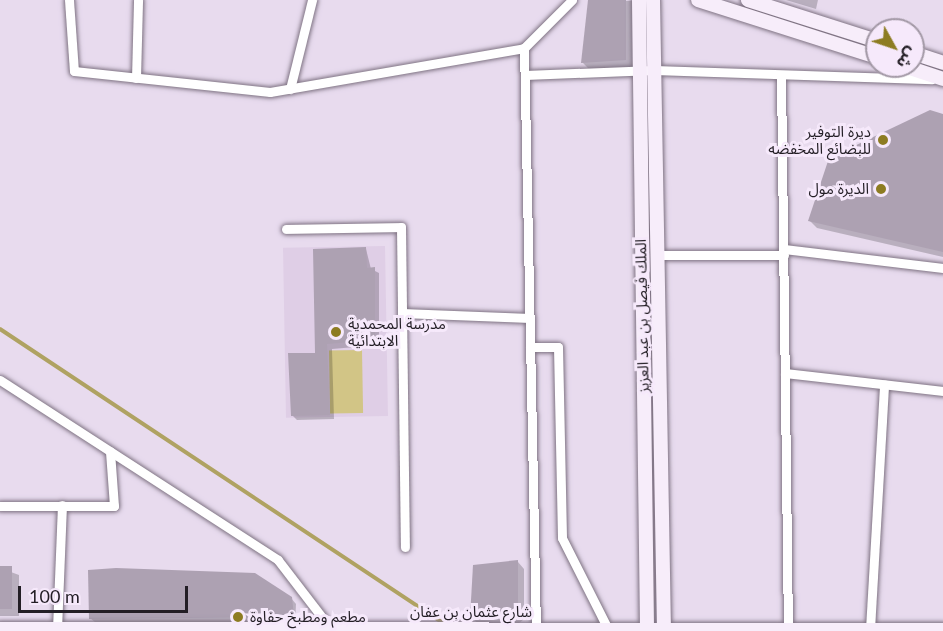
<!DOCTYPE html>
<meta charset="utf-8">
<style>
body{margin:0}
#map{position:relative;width:943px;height:631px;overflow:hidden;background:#e8dbee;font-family:Lato,"Noto Sans Arabic",sans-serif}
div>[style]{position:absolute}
.built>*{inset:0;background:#dfcee6;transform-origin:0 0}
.green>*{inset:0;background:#d2c586;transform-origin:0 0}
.shadow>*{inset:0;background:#0003}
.stream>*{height:4px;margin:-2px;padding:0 2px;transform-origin:2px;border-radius:2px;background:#afa262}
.building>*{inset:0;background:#ada1b2;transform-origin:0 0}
.roads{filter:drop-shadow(0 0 2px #7f7383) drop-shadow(0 0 2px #7f7383)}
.street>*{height:9px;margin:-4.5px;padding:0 4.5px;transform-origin:4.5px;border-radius:4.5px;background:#fff}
.secondary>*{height:14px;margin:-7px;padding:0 7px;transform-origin:7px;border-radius:7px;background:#f7edfa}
.dots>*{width:16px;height:16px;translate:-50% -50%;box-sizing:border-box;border:3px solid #f6e9fb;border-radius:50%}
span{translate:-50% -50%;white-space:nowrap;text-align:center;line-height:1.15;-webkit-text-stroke:6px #f6e9fb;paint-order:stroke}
.poi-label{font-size:15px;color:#231e25}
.right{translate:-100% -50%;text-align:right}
.left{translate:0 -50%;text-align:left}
.street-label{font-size:15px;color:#231e25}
.north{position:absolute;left:865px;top:18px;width:60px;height:60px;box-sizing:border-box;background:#f6e9fb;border:2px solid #a298a5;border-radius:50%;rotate:130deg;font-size:16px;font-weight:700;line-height:24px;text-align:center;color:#231e25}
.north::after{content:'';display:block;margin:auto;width:21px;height:27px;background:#8d7c22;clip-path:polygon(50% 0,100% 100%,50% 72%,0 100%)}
.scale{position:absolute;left:18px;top:586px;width:170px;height:27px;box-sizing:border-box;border:3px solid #231e25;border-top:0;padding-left:8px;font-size:18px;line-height:21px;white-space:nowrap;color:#231e25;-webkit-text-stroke:4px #f6e9fb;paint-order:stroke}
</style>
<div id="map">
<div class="built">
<div style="left:385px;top:246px;width:170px;height:102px;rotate:89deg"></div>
</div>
<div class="green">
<div style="left:362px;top:350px;width:63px;height:33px;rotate:89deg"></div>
</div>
<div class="shadow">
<div style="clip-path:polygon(589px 0,632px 1px,632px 67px,589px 69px,582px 62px)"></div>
<div style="clip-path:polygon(786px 0,818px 0,816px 9px)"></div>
<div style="clip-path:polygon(943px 115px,943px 257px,817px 228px,810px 221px)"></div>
<div style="clip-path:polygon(366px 249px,371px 269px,379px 273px,379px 345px,332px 349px,334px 419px,297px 420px,292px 415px)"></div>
<div style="clip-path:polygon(518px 562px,524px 569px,524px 619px,517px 625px,478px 624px,472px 617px)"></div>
<div style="clip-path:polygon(0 568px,19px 575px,19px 616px,0 616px)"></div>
<div style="clip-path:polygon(291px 598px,296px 604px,295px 625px,96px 623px,90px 618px)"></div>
</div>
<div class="stream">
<div style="left:0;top:329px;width:532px;rotate:33.57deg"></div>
</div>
<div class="building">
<div style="clip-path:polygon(588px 0,626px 0,626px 60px,581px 63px)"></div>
<div style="clip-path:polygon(930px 110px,943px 114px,943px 252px,808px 221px,829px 158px)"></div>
<div style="clip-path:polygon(366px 247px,367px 268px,375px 267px,375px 340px,327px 344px,330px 415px,291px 416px,288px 353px,315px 353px,313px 249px)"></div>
<div style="clip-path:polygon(518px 560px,518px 612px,510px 619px,470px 618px,473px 565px)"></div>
<div style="left:0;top:566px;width:12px;height:43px"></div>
<div style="clip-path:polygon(116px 568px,255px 573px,292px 597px,294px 617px,89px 619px,88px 570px)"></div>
</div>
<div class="roads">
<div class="street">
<div style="left:69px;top:0;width:71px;rotate:86deg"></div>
<div style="left:74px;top:71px;width:197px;rotate:6.1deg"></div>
<div style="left:270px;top:92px;width:258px;rotate:-9.8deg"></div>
<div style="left:525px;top:75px;width:129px;rotate:-2.2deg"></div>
<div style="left:654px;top:70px;width:278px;rotate:1.9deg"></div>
<div style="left:781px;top:75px;width:554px;rotate:89.28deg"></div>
<div style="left:136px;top:78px;width:78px;rotate:-88.5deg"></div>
<div style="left:290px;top:89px;width:92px;rotate:-76.1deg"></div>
<div style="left:286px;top:229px;width:115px;rotate:-1deg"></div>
<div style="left:401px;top:227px;width:320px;rotate:89.3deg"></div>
<div style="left:784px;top:249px;width:160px;rotate:6.8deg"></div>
<div style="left:657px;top:255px;width:127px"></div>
<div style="left:402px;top:313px;width:128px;rotate:2.2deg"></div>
<div style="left:530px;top:347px;width:28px"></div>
<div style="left:558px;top:347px;width:191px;rotate:88.8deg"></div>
<div style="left:562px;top:538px;width:102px;rotate:63.2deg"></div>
<div style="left:785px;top:373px;width:159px;rotate:6.5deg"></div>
<div style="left:0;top:380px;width:331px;rotate:32.9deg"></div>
<div style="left:278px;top:560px;width:87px;rotate:52.5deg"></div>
<div style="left:0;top:506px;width:114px"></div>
<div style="left:114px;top:506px;width:55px;rotate:-94.2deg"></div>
<div style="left:57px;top:629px;width:124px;rotate:-87.7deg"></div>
<div style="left:536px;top:629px;width:581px;rotate:-91.18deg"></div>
<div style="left:524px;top:48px;width:68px;rotate:-45deg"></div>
<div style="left:870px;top:629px;width:245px;rotate:-86.7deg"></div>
</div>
<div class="secondary">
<div style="left:639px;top:0;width:631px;rotate:89.27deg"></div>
<div style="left:653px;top:0;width:631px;rotate:89deg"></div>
<div style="left:698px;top:0;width:188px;rotate:17.7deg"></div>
<div style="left:748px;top:0;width:135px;rotate:17.6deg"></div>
<div style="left:913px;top:53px;width:32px;rotate:18deg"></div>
<div style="left:904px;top:66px;width:41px;rotate:18.4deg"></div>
<div style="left:0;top:629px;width:943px;rotate:0.06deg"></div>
</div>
</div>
<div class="dots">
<div style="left:883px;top:140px;background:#8d7c22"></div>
<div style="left:881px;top:189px;background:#8d7c22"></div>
<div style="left:336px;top:332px;background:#8d7c22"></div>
<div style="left:238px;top:617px;background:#8d7c22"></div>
</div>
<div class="poi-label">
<span class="right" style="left:871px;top:140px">ديرة التوفير<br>للبضائع المخفضه</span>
<span class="right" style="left:869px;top:189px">الديرة مول</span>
<span class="left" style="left:348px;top:332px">مدرسة المحمدية<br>الابتدائية</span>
<span class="left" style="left:250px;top:617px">مطعم ومطبخ حفاوة</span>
</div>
<div class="street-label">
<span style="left:642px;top:316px;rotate:-91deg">الملك فيصل بن عبد العزيز</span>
<span style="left:471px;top:612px">شارع عثمان بن عفان</span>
</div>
<div class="north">ش</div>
<div class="scale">100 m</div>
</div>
